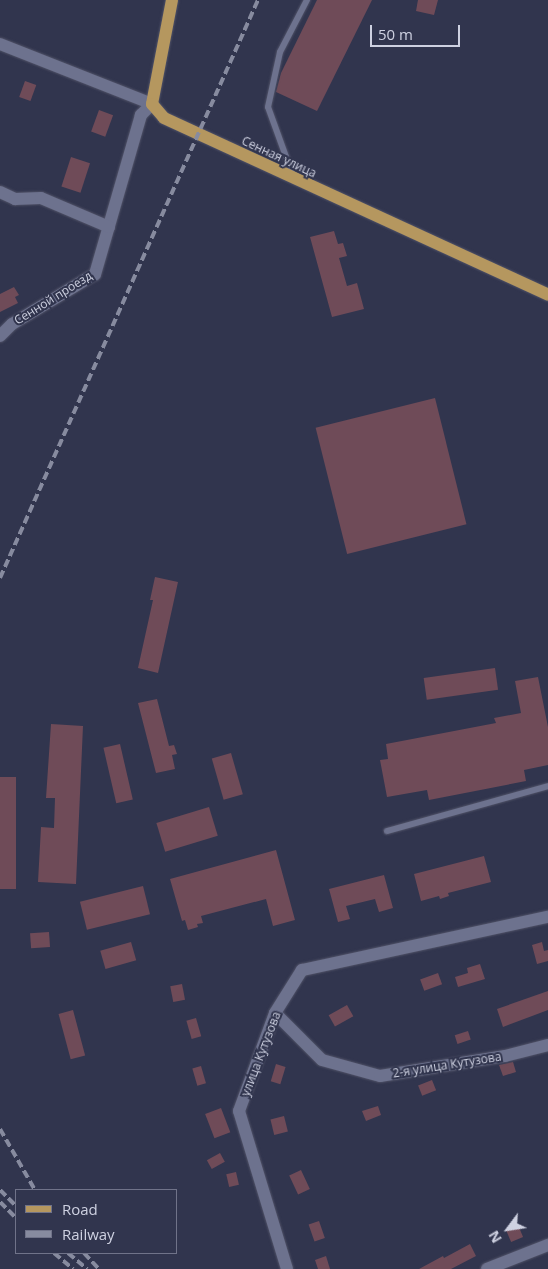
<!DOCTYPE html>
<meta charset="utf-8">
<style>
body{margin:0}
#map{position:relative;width:548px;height:1269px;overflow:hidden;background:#31354e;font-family:"Open Sans",sans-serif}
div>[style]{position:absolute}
.building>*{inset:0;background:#6f4b58;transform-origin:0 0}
.roads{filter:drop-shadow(0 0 1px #505267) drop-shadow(0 0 1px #505267)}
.lane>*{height:6px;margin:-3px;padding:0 3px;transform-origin:3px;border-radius:3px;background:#6d728e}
.street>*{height:12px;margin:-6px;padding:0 6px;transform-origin:6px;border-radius:6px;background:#6d728e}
.primary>*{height:12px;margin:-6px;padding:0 6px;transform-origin:6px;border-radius:6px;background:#b5975f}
.rail>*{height:4px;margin-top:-2px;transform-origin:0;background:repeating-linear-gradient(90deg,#878b9f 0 8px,transparent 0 12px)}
span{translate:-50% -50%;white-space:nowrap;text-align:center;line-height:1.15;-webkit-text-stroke:4px #31354e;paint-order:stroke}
.street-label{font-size:12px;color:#ced1e1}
.legend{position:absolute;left:15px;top:1189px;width:162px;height:65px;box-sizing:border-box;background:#31354e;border:1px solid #707389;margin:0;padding:6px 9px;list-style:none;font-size:15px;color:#ced1e1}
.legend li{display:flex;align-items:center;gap:10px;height:25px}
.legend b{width:25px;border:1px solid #707389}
.north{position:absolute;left:483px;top:1204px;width:50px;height:50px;-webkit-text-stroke:4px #31354e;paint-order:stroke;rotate:239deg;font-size:14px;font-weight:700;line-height:20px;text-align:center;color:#ced1e1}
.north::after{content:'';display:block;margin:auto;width:18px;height:22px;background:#ced1e1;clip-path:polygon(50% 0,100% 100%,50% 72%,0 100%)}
.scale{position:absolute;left:370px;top:25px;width:90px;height:22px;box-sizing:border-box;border:2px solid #ced1e1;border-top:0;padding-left:6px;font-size:15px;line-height:18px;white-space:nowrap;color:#ced1e1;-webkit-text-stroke:4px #31354e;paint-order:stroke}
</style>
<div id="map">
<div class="building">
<div style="clip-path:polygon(317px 0,372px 0,317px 111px,276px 92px,281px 73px)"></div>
<div style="clip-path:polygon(418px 0,438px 0,434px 15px,416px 11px)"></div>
<div style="left:25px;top:81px;width:12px;height:17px;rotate:20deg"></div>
<div style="left:99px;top:110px;width:15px;height:23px;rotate:20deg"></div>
<div style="left:71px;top:157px;width:20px;height:31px;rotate:18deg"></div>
<div style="clip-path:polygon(334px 231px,338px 244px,343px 243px,347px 256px,339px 258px,347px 286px,357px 283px,364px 309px,332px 317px,310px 237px)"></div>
<div style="clip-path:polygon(14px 287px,19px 295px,15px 297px,18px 303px,0 312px,0 294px)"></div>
<div style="left:435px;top:398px;width:130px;height:123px;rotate:76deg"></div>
<div style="clip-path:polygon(155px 577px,178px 582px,158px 673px,138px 668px,153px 600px,150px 600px)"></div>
<div style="left:495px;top:668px;width:22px;height:72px;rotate:82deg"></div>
<div style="clip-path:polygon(538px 677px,548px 727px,548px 765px,524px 770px,526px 781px,429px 800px,427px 790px,387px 797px,380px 760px,388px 759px,386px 744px,496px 723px,494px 718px,521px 713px,515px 681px)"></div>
<div style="clip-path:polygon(157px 699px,169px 746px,174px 745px,177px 754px,172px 755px,175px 769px,156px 773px,138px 703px)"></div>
<div style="clip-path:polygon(51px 724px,83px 726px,76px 884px,38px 882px,41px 827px,54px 828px,55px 798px,46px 798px)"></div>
<div style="left:120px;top:744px;width:57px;height:17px;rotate:77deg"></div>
<div style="left:231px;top:753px;width:43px;height:20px;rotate:74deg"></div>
<div style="left:0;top:777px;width:16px;height:112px"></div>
<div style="left:209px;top:807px;width:30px;height:55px;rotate:73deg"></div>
<div style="clip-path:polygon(276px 850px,295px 920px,273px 926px,266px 899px,201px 916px,203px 923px,197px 924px,198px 927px,188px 930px,185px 920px,182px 921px,170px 879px)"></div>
<div style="clip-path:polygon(484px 856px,491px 882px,448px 893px,449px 896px,440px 899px,439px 896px,421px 901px,414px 874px)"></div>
<div style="clip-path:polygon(384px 875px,393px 908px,379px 912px,375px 899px,346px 906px,350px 919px,338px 922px,329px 889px)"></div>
<div style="left:143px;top:886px;width:29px;height:65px;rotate:76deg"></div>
<div style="left:49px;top:932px;width:15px;height:19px;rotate:86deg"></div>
<div style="left:131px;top:942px;width:19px;height:32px;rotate:74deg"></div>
<div style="clip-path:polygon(542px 942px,544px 951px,548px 950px,548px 961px,537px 964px,532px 945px)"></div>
<div style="clip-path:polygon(480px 964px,485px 979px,458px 987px,455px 977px,468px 973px,467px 968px)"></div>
<div style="left:438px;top:973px;width:12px;height:19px;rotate:70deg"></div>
<div style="left:182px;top:984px;width:16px;height:12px;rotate:79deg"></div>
<div style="clip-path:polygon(548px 991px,548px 1010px,503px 1027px,497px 1009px)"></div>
<div style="left:347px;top:1005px;width:13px;height:21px;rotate:61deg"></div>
<div style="left:73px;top:1010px;width:47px;height:15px;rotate:75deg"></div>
<div style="left:196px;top:1018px;width:19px;height:10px;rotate:74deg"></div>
<div style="left:468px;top:1031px;width:9px;height:14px;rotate:72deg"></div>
<div style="clip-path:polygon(513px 1062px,516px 1072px,503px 1076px,499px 1065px)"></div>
<div style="left:276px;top:1064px;width:10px;height:18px;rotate:17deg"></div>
<div style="left:201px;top:1066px;width:18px;height:9px;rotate:74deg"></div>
<div style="left:432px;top:1080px;width:11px;height:15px;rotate:68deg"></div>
<div style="clip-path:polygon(378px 1106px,381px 1115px,366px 1121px,362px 1111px)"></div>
<div style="left:221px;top:1108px;width:26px;height:17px;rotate:69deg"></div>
<div style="left:284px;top:1116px;width:16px;height:14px;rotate:76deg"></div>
<div style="left:220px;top:1153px;width:10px;height:15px;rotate:61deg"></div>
<div style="left:301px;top:1170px;width:21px;height:13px;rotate:65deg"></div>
<div style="left:236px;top:1172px;width:13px;height:10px;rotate:77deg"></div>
<div style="left:319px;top:1221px;width:18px;height:11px;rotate:71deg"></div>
<div style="left:518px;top:1225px;width:13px;height:13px;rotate:67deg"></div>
<div style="clip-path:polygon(470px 1244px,476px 1256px,451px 1269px,419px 1269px,443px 1256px,444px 1258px)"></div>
<div style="clip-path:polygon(326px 1256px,330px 1269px,318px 1269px,315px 1260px)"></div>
</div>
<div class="roads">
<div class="lane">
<div style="left:293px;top:176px;width:73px;rotate:-109.9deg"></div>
<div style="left:268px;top:107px;width:56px;rotate:-77.7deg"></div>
<div style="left:280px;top:52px;width:59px;rotate:-62.6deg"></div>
<div style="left:387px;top:831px;width:167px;rotate:-15.6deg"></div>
</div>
<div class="street">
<div style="left:0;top:44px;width:163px;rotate:21.5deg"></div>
<div style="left:152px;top:104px;width:16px;rotate:135deg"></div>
<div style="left:141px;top:115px;width:166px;rotate:106.1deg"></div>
<div style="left:95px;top:274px;width:97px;rotate:148.9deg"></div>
<div style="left:12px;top:324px;width:17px;rotate:135deg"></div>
<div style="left:0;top:192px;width:17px;rotate:25deg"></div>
<div style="left:15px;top:199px;width:26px;rotate:-2deg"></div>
<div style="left:41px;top:198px;width:74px;rotate:23.1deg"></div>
<div style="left:275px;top:1013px;width:66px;rotate:45deg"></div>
<div style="left:322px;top:1060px;width:60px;rotate:15.4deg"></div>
<div style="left:380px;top:1076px;width:127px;rotate:-9.1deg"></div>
<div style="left:505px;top:1056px;width:44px;rotate:-14.3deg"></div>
<div style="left:287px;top:1269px;width:165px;rotate:-106.9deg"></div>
<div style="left:239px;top:1111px;width:104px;rotate:-69.8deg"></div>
<div style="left:275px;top:1013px;width:51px;rotate:-57.9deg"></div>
<div style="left:302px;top:970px;width:252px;rotate:-12.2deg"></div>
<div style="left:487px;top:1269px;width:66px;rotate:-21.5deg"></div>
</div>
<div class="primary">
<div style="left:172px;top:0;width:106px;rotate:100.9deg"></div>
<div style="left:152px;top:104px;width:18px;rotate:49deg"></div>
<div style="left:164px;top:118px;width:423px;rotate:24.7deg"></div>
</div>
</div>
<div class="rail">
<div style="left:0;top:578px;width:633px;rotate:-65.95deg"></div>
<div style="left:0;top:1129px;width:70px;rotate:60.2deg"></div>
<div style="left:0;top:1190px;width:23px;rotate:45deg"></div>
<div style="left:0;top:1202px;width:23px;rotate:45deg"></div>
<div style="left:54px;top:1253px;width:25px;rotate:40deg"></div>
<div style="left:68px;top:1253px;width:25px;rotate:40deg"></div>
<div style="left:84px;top:1253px;width:22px;rotate:47deg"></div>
</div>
<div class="street-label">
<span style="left:279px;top:157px;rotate:25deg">Сенная улица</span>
<span style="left:53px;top:298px;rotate:-32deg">Сенной проезд</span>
<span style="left:261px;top:1054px;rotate:-69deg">улица Кутузова</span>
<span style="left:447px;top:1065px;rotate:-9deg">2-я улица Кутузова</span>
</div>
<ul class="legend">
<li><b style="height:6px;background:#b5975f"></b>Road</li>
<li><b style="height:6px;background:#878b9f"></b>Railway</li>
</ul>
<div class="north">N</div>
<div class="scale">50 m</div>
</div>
